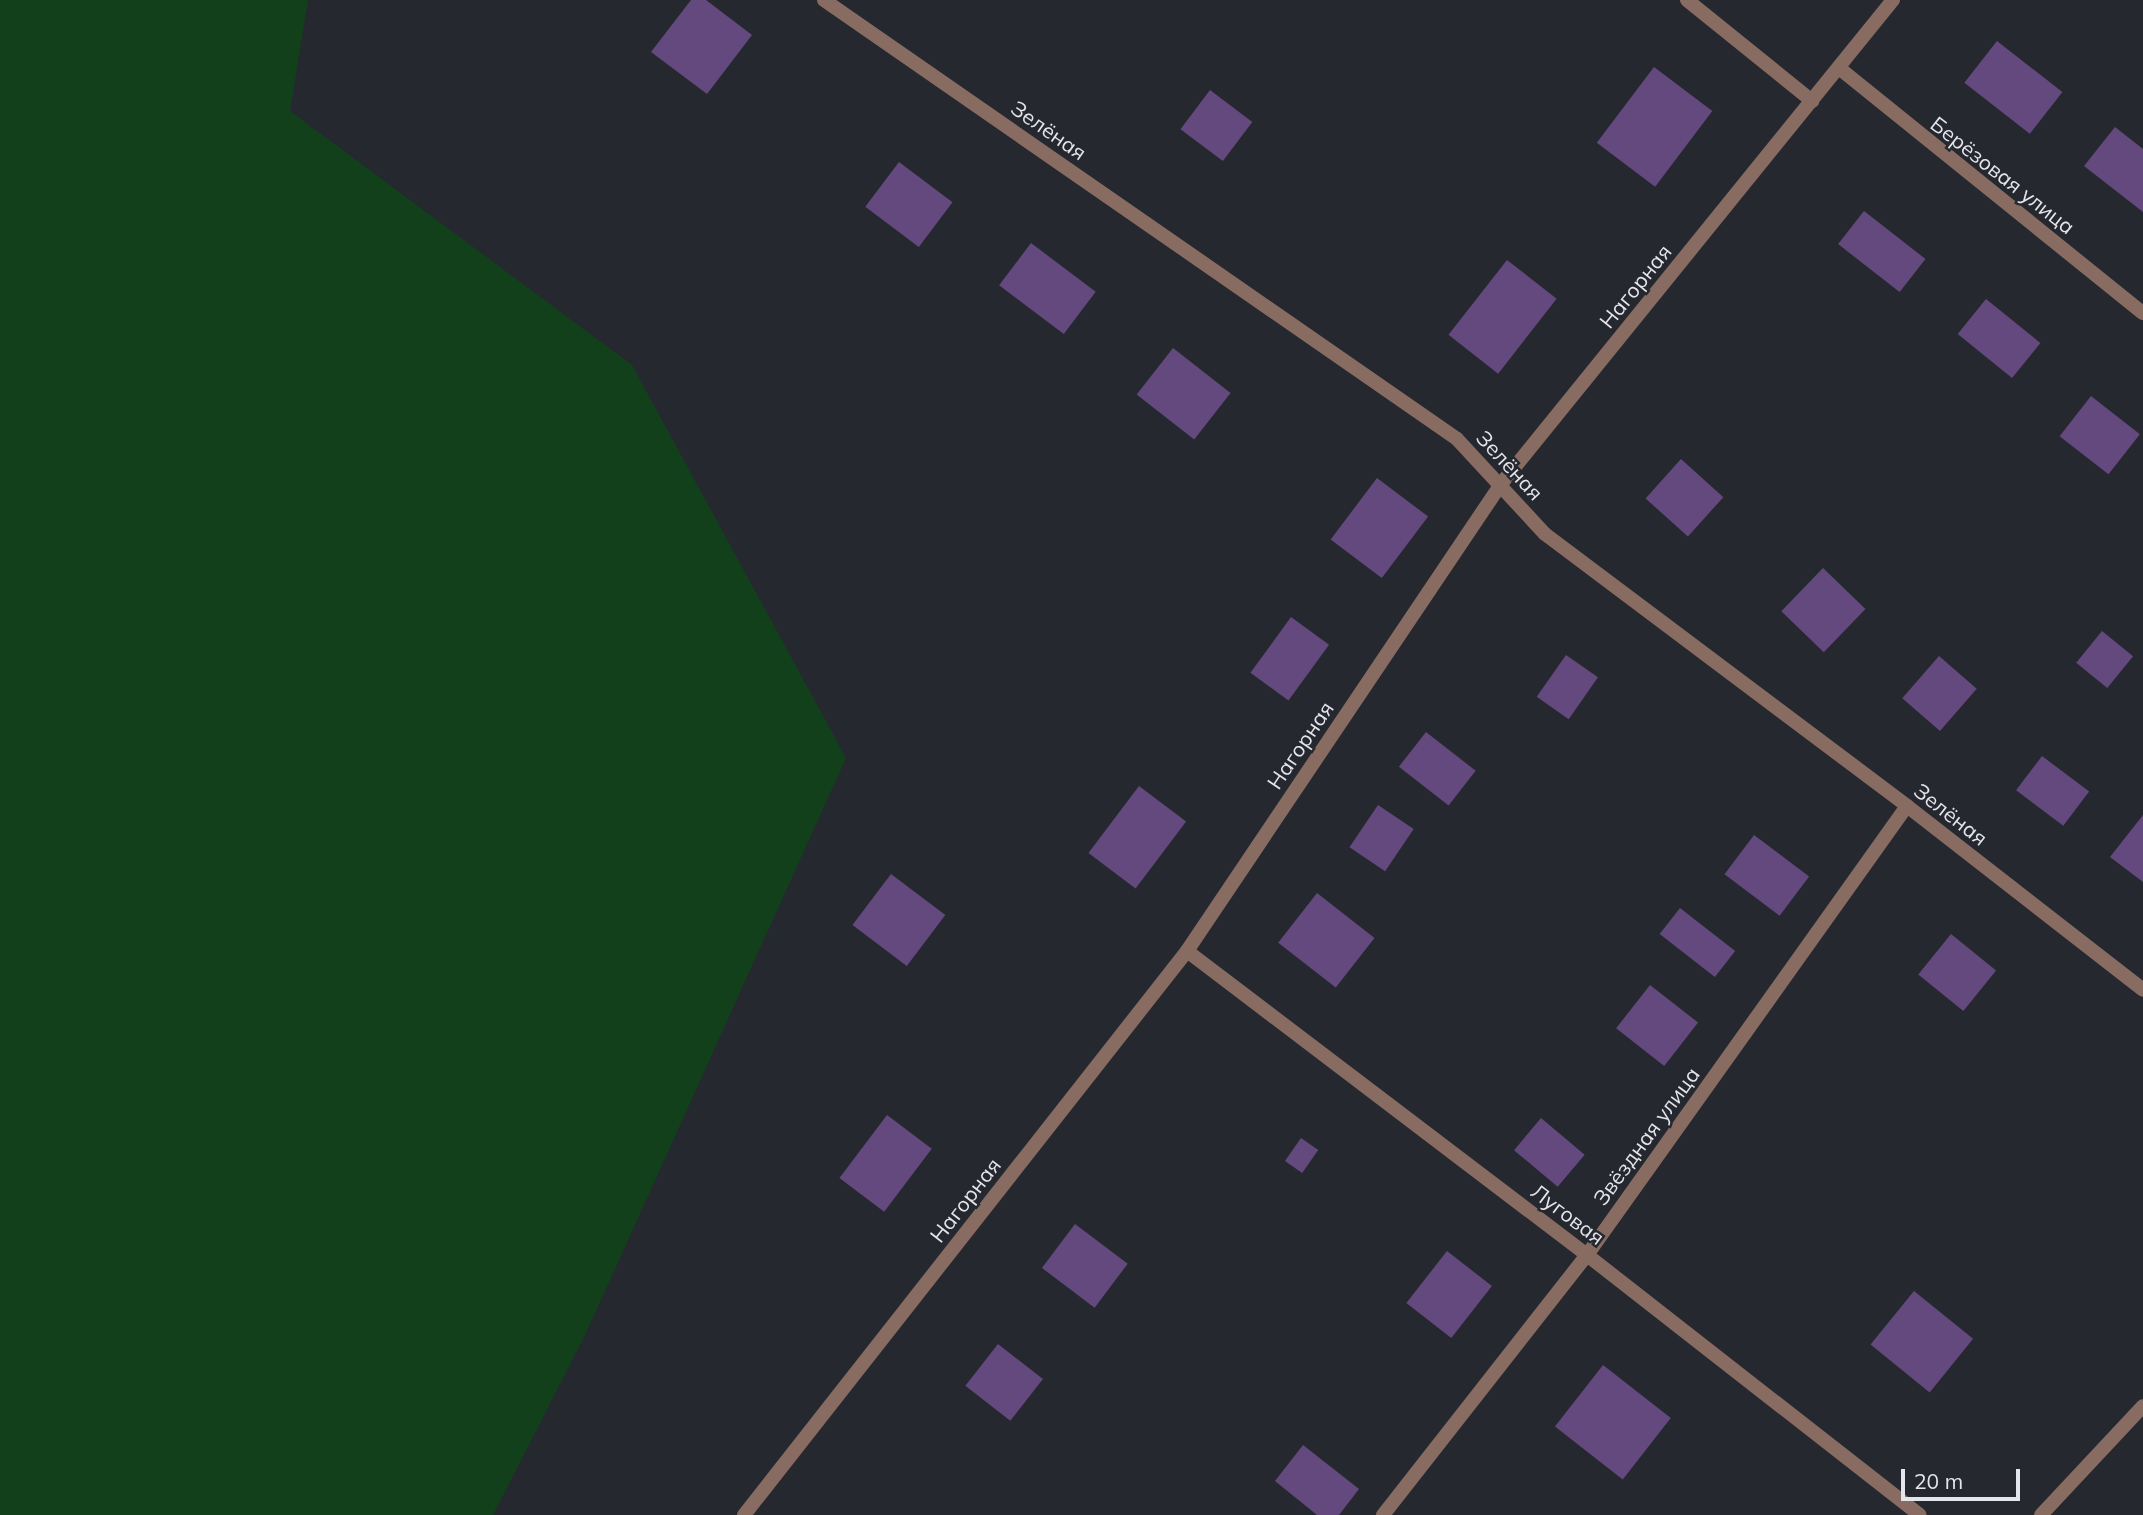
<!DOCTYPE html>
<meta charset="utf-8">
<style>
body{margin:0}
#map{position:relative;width:2143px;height:1515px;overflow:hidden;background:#262830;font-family:Mulish,sans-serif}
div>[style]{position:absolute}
.green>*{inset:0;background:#11401b}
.building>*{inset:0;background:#64497f;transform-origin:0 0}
.minor>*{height:14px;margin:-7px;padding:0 7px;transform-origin:7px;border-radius:7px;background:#896c61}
span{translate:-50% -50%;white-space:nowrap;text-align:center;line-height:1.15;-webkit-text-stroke:5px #262830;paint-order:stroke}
.street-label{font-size:21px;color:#e4e6eb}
.scale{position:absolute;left:1901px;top:1469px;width:119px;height:32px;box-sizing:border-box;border:4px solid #e4e6eb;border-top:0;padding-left:9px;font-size:21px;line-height:24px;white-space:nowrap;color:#e4e6eb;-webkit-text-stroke:5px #262830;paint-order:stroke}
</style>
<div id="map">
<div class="green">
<div style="clip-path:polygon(0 0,308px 0,290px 111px,632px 365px,846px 758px,586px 1333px,493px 1515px,0 1515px)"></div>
</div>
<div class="building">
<div style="clip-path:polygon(691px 0,706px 0,752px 35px,707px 94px,651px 52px)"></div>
<div style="left:1997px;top:41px;width:83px;height:53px;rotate:38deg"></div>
<div style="left:1654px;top:67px;width:73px;height:95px;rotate:37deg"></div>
<div style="left:1210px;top:90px;width:53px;height:49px;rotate:37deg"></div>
<div style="clip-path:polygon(2115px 127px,2143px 149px,2143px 212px,2084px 166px)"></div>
<div style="left:899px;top:162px;width:67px;height:56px;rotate:37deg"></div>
<div style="left:1864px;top:211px;width:78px;height:42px;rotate:38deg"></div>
<div style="left:1031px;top:243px;width:81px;height:53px;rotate:37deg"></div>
<div style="left:1507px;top:260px;width:63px;height:95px;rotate:38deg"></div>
<div style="left:1986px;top:299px;width:70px;height:45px;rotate:39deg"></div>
<div style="left:1173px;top:348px;width:73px;height:59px;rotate:38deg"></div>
<div style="left:2091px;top:396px;width:62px;height:51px;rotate:38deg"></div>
<div style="left:1681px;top:459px;width:57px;height:53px;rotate:42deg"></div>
<div style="left:1377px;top:478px;width:64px;height:77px;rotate:37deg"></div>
<div style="left:1823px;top:568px;width:59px;height:60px;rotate:44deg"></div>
<div style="left:1291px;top:617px;width:47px;height:69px;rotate:36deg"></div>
<div style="left:2102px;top:631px;width:40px;height:41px;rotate:39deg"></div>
<div style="left:1566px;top:655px;width:39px;height:51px;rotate:35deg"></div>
<div style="left:1939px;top:656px;width:50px;height:56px;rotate:41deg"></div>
<div style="left:1426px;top:732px;width:63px;height:44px;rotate:38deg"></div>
<div style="left:2042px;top:756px;width:59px;height:43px;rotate:37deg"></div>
<div style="left:1139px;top:786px;width:59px;height:84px;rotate:37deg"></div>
<div style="left:1378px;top:805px;width:43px;height:51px;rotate:34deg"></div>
<div style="clip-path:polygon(2143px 815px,2143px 882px,2110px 857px)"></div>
<div style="left:1754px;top:835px;width:69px;height:49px;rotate:37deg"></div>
<div style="left:891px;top:874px;width:68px;height:64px;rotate:37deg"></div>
<div style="left:1317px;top:893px;width:73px;height:63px;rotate:38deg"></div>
<div style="left:1680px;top:908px;width:70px;height:33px;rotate:38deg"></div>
<div style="left:1951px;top:934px;width:58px;height:52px;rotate:39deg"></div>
<div style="left:1650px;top:985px;width:61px;height:55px;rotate:38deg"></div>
<div style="left:887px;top:1115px;width:56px;height:79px;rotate:37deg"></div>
<div style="left:1541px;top:1118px;width:57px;height:42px;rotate:40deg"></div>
<div style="left:1301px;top:1138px;width:21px;height:28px;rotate:35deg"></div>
<div style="left:1075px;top:1224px;width:66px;height:55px;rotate:37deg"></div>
<div style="left:1447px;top:1251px;width:57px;height:66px;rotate:38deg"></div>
<div style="left:1914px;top:1291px;width:76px;height:69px;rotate:39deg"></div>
<div style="left:998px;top:1344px;width:57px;height:53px;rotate:38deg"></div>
<div style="left:1603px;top:1365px;width:86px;height:78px;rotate:38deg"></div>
<div style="clip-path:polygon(1303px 1445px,1359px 1489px,1339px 1515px,1317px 1515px,1275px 1481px)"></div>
</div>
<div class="minor">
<div style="left:824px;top:0;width:770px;rotate:34.74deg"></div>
<div style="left:1457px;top:439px;width:129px;rotate:47.2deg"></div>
<div style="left:1545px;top:534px;width:453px;rotate:36.9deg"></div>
<div style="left:1907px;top:806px;width:299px;rotate:37.9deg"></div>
<div style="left:1687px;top:0;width:161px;rotate:38.9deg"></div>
<div style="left:1839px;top:68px;width:390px;rotate:38.9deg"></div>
<div style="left:1187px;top:951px;width:502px;rotate:37.23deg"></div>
<div style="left:1587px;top:1255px;width:422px;rotate:38deg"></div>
<div style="left:744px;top:1515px;width:717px;rotate:-51.85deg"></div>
<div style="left:1187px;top:951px;width:563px;rotate:-56.08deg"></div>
<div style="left:1501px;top:484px;width:623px;rotate:-51deg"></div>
<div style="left:1383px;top:1515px;width:330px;rotate:-51.9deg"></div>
<div style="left:1587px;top:1255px;width:551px;rotate:-54.52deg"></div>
<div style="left:2041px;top:1515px;width:149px;rotate:-46.9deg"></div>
</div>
<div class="street-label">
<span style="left:1049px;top:130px;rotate:35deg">Зелёная</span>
<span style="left:2003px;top:175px;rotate:38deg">Берёзовая улица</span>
<span style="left:1635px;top:286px;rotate:-51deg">Нагорная</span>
<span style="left:1510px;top:465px;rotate:47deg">Зелёная</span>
<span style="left:1300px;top:745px;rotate:-56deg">Нагорная</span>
<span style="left:1951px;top:814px;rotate:38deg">Зелёная</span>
<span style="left:1646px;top:1136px;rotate:-54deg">Звёздная улица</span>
<span style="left:965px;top:1200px;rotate:-52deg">Нагорная</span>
<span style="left:1568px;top:1214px;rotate:37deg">Луговая</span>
</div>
<div class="scale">20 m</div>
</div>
